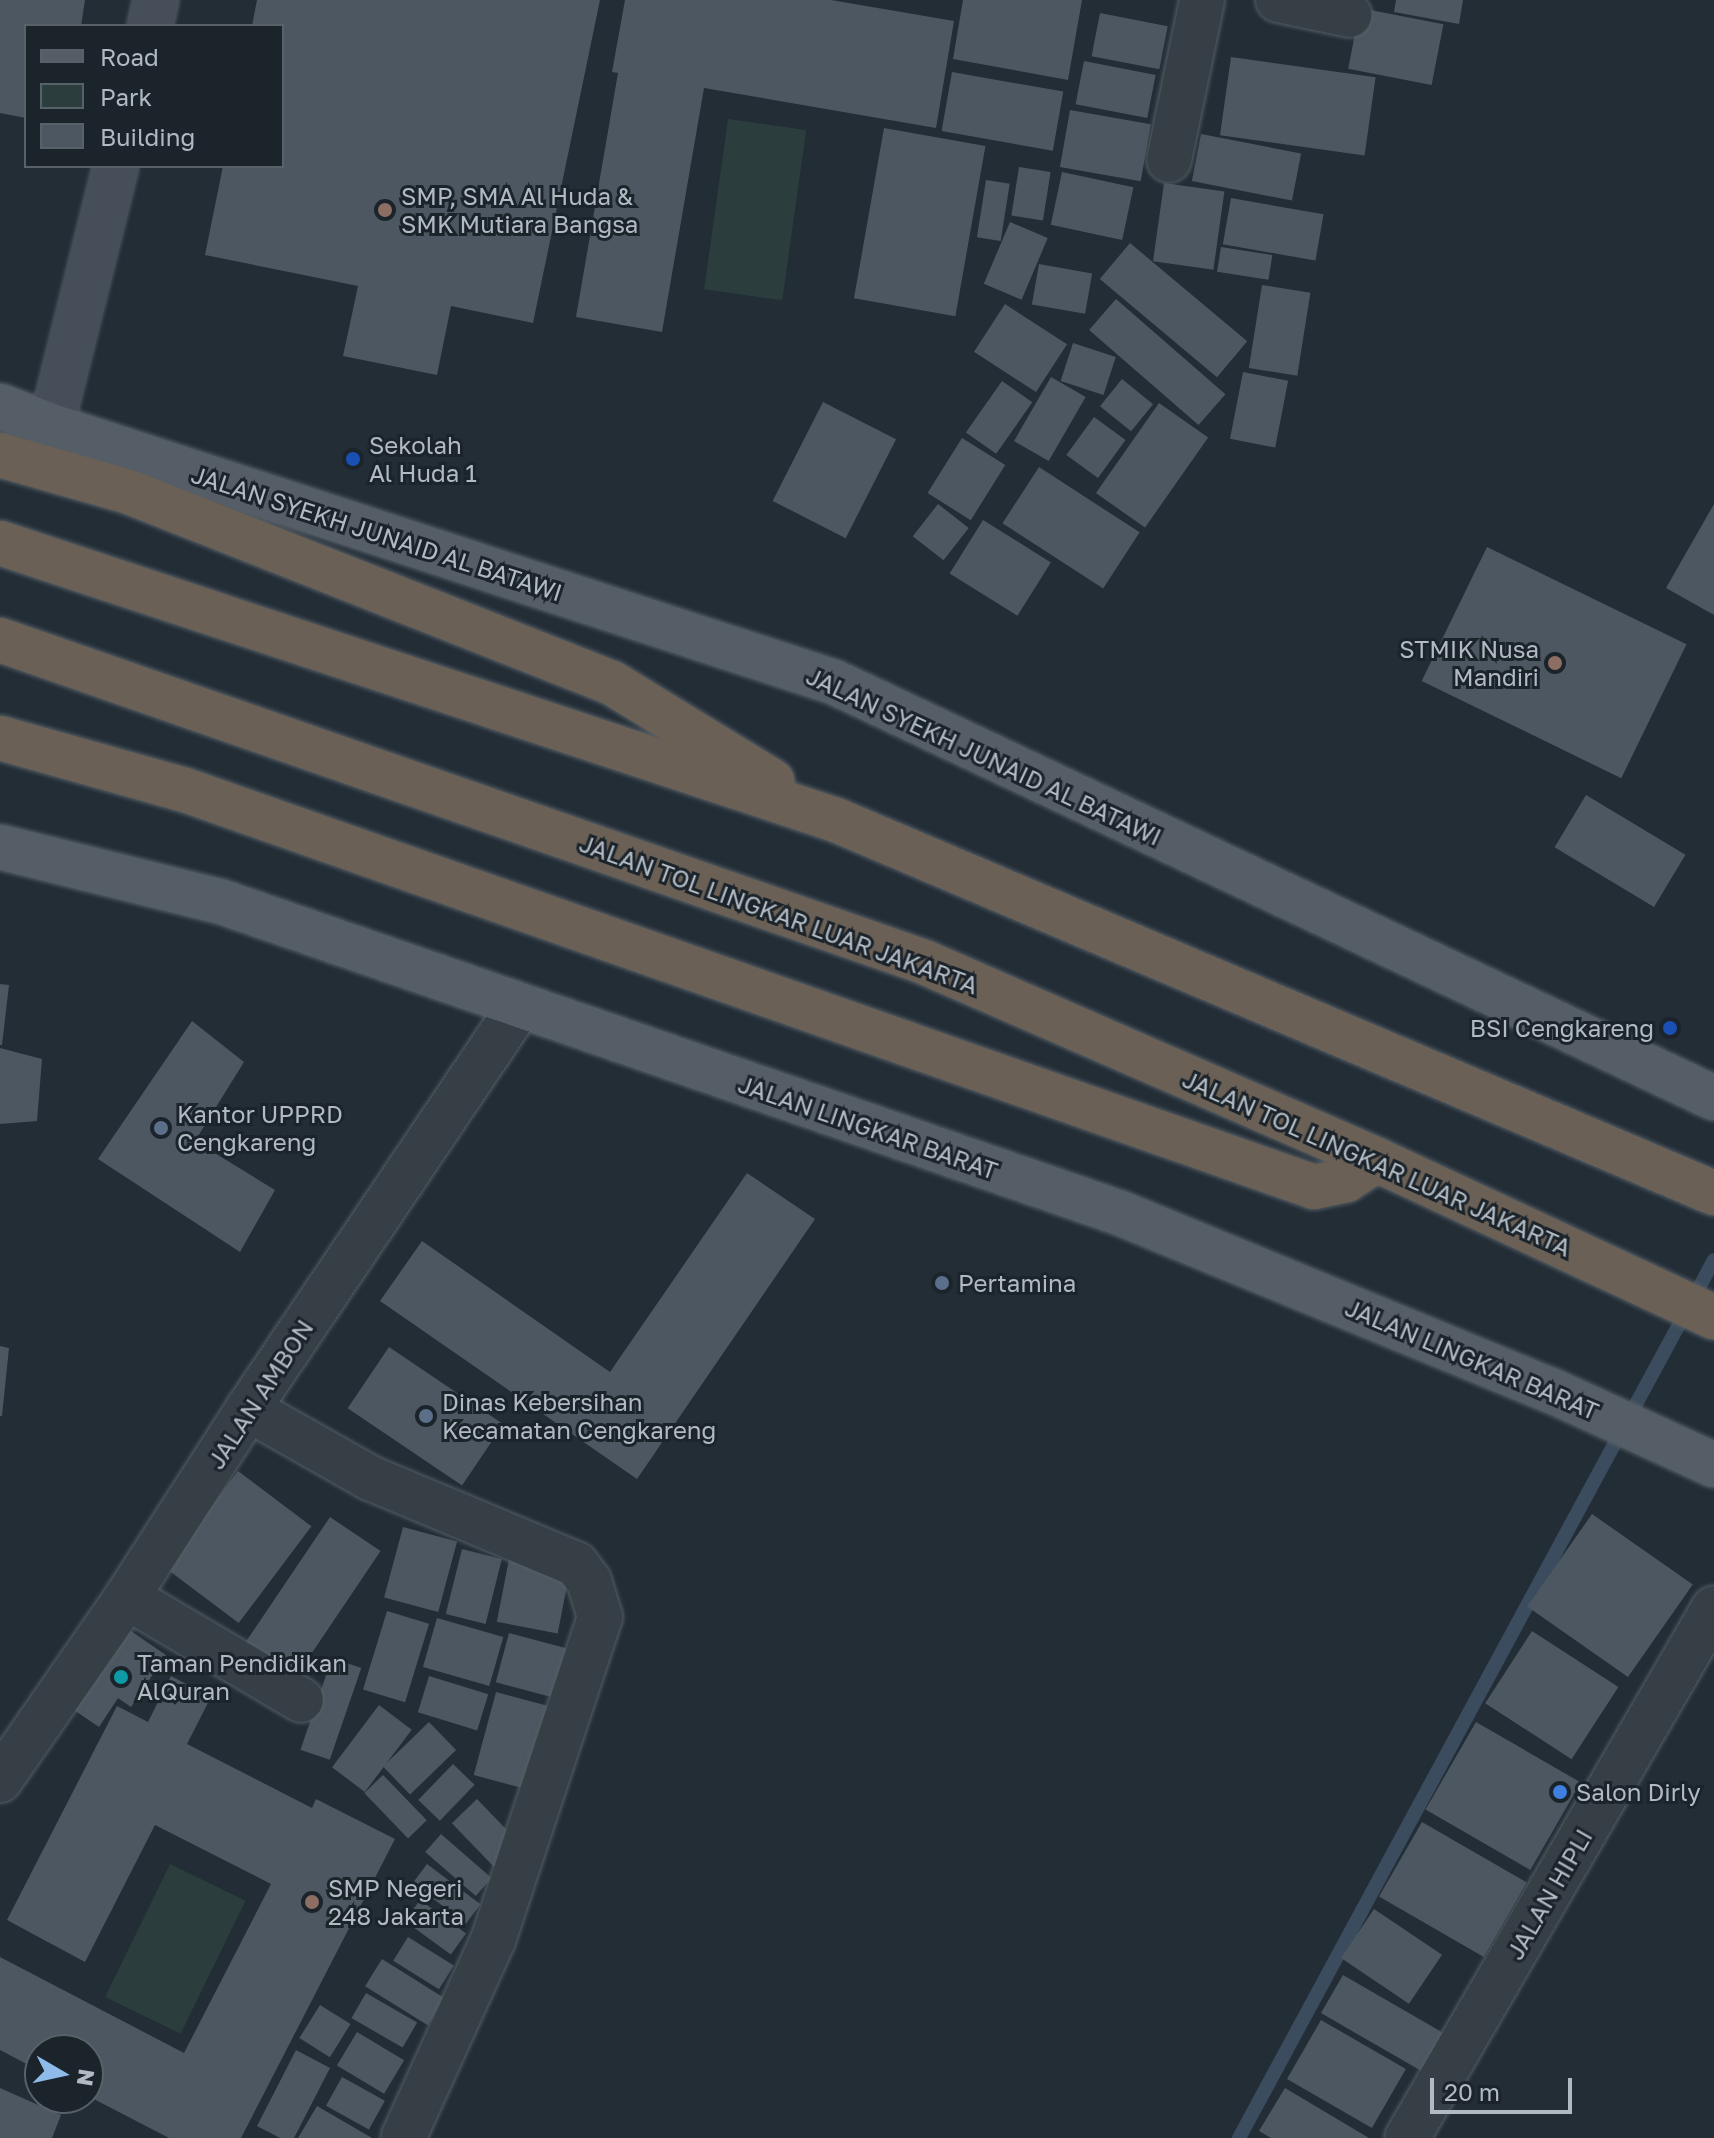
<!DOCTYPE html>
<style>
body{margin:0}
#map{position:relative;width:1714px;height:2138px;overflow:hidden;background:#232d36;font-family:"Golos Text",sans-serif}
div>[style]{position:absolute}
.green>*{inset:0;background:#2b3d3c;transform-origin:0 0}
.stream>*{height:14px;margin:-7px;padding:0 7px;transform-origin:7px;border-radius:7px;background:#3a4c5d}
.building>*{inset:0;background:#4c5761;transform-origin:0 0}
.roads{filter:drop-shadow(0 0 2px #545d64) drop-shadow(0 0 2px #545d64)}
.minor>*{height:44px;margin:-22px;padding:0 22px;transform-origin:22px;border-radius:22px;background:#373f46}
.secondary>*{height:44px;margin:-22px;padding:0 22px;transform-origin:22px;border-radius:22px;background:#454e59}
.primary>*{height:44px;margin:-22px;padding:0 22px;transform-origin:22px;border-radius:22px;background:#555e66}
.motorway>*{height:44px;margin:-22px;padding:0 22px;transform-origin:22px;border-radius:22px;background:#6b6055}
.dots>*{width:22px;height:22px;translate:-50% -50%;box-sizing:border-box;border:4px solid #1c242b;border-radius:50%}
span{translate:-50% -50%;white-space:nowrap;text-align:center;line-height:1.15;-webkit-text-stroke:6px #1c242b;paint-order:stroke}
.poi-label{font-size:24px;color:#b1bac3}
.left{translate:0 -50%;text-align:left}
.right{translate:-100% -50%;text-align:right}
.street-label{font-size:24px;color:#b1bac3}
.legend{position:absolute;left:24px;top:24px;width:260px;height:144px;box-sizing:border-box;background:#1c242b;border:2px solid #586068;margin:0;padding:10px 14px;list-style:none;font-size:24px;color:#b1bac3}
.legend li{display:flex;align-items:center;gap:16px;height:40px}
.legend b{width:40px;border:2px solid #586068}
.north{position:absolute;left:24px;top:2034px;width:80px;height:80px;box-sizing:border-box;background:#1c242b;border:2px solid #586068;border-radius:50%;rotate:99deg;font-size:22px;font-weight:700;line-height:32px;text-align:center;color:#b1bac3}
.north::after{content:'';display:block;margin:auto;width:28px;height:36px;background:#8fbbea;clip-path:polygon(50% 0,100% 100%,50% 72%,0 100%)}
.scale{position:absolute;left:1430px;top:2078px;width:142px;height:36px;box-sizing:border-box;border:4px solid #b1bac3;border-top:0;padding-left:10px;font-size:24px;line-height:28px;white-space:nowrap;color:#b1bac3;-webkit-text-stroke:6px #1c242b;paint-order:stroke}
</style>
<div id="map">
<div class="green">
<div style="left:728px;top:119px;width:79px;height:172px;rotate:8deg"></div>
<div style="left:170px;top:1864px;width:84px;height:148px;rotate:26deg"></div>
</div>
<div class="stream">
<div style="left:1239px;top:2138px;width:998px;rotate:-61.59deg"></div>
</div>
<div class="building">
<div style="clip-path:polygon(0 0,85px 0,81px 26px,26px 26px,26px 118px,0 113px)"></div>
<div style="clip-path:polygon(257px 0,600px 0,533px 323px,451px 306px,437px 375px,343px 356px,358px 286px,205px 255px,223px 166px,282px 166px,282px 26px,252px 26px)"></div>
<div style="clip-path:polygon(625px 0,831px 0,954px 21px,936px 128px,704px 88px,662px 332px,576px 317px,618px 73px,612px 72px)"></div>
<div style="clip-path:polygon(963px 0,1082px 0,1068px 80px,953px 59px)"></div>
<div style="clip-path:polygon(1396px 0,1463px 0,1459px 24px,1394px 12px)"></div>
<div style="left:1360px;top:8px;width:85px;height:62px;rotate:11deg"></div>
<div style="left:1100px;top:13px;width:69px;height:44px;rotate:11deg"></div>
<div style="left:1231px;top:57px;width:146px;height:79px;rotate:8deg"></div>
<div style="left:1084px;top:61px;width:73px;height:44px;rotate:11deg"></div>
<div style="left:952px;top:72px;width:113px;height:60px;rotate:10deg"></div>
<div style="left:1070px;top:110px;width:82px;height:58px;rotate:10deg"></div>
<div style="left:884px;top:128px;width:103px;height:173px;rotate:10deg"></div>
<div style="left:1201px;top:134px;width:102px;height:48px;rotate:11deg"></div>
<div style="left:1019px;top:167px;width:32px;height:49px;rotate:9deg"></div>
<div style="left:1062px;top:172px;width:73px;height:54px;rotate:12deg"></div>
<div style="left:986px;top:180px;width:24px;height:58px;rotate:9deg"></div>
<div style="left:1164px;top:183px;width:61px;height:79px;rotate:8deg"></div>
<div style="left:1231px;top:198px;width:94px;height:47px;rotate:10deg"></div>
<div style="left:1010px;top:222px;width:41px;height:67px;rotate:23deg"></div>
<div style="left:1130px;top:243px;width:153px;height:47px;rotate:40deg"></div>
<div style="left:1221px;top:247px;width:52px;height:25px;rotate:9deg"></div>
<div style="left:1039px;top:264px;width:54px;height:41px;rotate:10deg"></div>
<div style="left:1262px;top:285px;width:49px;height:84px;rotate:9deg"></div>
<div style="left:1116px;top:299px;width:145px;height:41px;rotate:41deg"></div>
<div style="left:1005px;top:304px;width:74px;height:57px;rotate:33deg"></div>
<div style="left:1073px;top:343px;width:45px;height:40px;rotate:18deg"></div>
<div style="left:1243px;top:372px;width:46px;height:68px;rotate:11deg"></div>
<div style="left:1051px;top:377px;width:40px;height:74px;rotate:30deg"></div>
<div style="left:1122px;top:379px;width:40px;height:35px;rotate:39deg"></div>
<div style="left:1002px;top:381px;width:37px;height:63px;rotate:35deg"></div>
<div style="left:823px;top:402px;width:82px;height:111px;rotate:27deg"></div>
<div style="left:1159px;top:403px;width:60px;height:110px;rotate:35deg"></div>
<div style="left:1094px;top:417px;width:39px;height:47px;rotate:36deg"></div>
<div style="left:962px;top:438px;width:51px;height:65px;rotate:32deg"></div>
<div style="left:1039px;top:467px;width:120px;height:67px;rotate:33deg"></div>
<div style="left:938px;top:504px;width:39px;height:41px;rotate:38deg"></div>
<div style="clip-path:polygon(1714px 504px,1714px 615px,1666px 588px)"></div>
<div style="left:983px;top:520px;width:80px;height:63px;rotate:32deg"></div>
<div style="left:1487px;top:547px;width:222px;height:149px;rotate:26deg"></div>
<div style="left:1586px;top:795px;width:116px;height:61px;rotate:31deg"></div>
<div style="clip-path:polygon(0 984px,9px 985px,2px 1045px,0 1045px)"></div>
<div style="clip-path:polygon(192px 1021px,244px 1062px,195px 1141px,275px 1190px,240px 1252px,98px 1159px)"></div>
<div style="clip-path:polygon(0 1048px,42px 1059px,37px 1121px,0 1124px)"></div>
<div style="clip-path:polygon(747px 1173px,815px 1219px,637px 1479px,380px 1301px,422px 1241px,610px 1372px)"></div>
<div style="clip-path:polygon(0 1346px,9px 1348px,2px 1416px,0 1416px)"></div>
<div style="left:389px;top:1347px;width:138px;height:74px;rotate:34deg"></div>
<div style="left:238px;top:1471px;width:92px;height:121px;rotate:37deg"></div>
<div style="left:1592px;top:1514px;width:123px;height:113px;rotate:35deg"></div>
<div style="left:330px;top:1517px;width:61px;height:162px;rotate:34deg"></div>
<div style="left:403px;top:1527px;width:56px;height:73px;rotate:15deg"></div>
<div style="left:462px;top:1549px;width:41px;height:67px;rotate:14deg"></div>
<div style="left:510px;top:1554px;width:62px;height:69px;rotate:11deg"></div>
<div style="left:387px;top:1611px;width:44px;height:82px;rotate:17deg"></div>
<div style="left:437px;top:1618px;width:69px;height:51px;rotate:16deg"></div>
<div style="clip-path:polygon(125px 1627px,166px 1655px,131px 1707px,118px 1698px,99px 1727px,71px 1708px)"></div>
<div style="left:1532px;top:1631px;width:103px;height:86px;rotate:33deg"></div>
<div style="left:509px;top:1633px;width:67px;height:51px;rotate:15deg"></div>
<div style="left:332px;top:1658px;width:31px;height:97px;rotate:19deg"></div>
<div style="clip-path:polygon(171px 1676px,211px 1697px,187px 1744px,312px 1808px,316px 1799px,395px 1839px,241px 2138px,169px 2138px,88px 2096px,88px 2050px,40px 2050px,40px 2071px,0 2050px,0 1957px,184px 2053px,271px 1884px,155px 1825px,85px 1962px,7px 1920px,117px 1706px,148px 1722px)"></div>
<div style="left:429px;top:1676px;width:62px;height:38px;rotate:17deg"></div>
<div style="left:496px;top:1692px;width:56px;height:86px;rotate:15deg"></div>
<div style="left:379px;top:1705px;width:41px;height:78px;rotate:37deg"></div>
<div style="left:429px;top:1722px;width:39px;height:64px;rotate:46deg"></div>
<div style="left:1476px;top:1722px;width:121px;height:101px;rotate:30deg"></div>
<div style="left:453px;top:1764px;width:30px;height:50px;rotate:44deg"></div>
<div style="left:383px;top:1775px;width:63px;height:26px;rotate:46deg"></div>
<div style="left:477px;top:1799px;width:65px;height:35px;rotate:46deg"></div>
<div style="left:1422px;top:1822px;width:121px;height:86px;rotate:30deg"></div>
<div style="left:441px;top:1834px;width:67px;height:24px;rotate:41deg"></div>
<div style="left:427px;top:1864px;width:67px;height:24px;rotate:37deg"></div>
<div style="left:420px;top:1900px;width:57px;height:26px;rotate:36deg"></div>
<div style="left:1374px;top:1909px;width:82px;height:59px;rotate:34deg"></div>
<div style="left:408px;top:1937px;width:54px;height:28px;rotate:32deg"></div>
<div style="left:382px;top:1959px;width:74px;height:32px;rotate:32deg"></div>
<div style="left:1343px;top:1975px;width:115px;height:44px;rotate:30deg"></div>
<div style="left:366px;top:1993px;width:59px;height:29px;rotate:30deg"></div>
<div style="left:320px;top:2005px;width:36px;height:39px;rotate:32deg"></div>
<div style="left:1321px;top:2020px;width:98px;height:68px;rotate:30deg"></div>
<div style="left:357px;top:2032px;width:55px;height:39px;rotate:31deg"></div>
<div style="clip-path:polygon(296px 2050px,330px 2068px,294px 2138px,280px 2138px,257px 2126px)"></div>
<div style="left:342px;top:2077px;width:49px;height:33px;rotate:29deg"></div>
<div style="clip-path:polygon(0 2088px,61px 2115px,52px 2138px,0 2138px)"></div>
<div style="clip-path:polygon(1285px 2088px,1369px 2138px,1271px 2138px,1259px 2131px)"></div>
<div style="clip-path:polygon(317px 2106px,372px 2138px,298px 2138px)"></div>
</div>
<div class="roads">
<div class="minor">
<div style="left:1278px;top:0;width:73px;rotate:11.9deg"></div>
<div style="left:1169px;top:160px;width:163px;rotate:-78.3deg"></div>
<div style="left:248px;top:1409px;width:140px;rotate:29.5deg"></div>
<div style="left:370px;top:1478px;width:223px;rotate:22.7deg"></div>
<div style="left:576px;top:1564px;width:21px;rotate:53deg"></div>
<div style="left:589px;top:1581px;width:38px;rotate:73deg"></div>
<div style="left:600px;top:1617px;width:340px;rotate:108.3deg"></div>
<div style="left:493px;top:1940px;width:217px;rotate:114.4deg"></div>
<div style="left:127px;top:1597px;width:202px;rotate:30.6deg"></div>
<div style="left:0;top:1780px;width:223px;rotate:-55.2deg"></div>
<div style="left:127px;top:1597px;width:224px;rotate:-57.2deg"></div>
<div style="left:248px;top:1409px;width:485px;rotate:-56deg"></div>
<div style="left:1407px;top:2138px;width:612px;rotate:-59.92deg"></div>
</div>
<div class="secondary">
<div style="left:150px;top:26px;width:27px;rotate:-77deg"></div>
<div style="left:51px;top:426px;width:268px;rotate:-76deg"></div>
</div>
<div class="primary">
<div style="left:0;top:406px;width:55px;rotate:21.4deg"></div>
<div style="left:51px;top:426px;width:824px;rotate:18.11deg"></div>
<div style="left:834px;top:682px;width:973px;rotate:25.3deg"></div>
<div style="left:0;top:847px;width:226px;rotate:13.9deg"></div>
<div style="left:219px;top:901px;width:953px;rotate:19.1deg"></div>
<div style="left:1120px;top:1213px;width:465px;rotate:22.4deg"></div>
<div style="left:1550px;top:1390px;width:180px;rotate:24.6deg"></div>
</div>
<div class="motorway">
<div style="left:0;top:455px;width:134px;rotate:16deg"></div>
<div style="left:129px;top:492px;width:519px;rotate:21.58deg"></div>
<div style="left:612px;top:683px;width:188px;rotate:31.5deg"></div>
<div style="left:0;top:543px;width:881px;rotate:18.33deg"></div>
<div style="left:836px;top:820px;width:954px;rotate:23.02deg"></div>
<div style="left:0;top:640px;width:978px;rotate:19.21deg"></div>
<div style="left:924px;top:962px;width:494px;rotate:23.6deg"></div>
<div style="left:1377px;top:1160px;width:372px;rotate:25deg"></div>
<div style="left:0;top:738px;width:192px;rotate:15.7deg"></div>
<div style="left:185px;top:790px;width:1197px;rotate:19.37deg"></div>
<div style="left:1314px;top:1187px;width:33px;rotate:-12deg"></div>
<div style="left:1346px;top:1180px;width:37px;rotate:-33deg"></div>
</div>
</div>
<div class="dots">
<div style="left:385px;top:210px;background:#8d6e63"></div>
<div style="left:353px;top:459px;background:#1a4fb4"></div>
<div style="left:1555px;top:663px;background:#8d6e63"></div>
<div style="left:1670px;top:1028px;background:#1a4fb4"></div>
<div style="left:161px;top:1128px;background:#5c6f8a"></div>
<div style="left:942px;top:1283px;background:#5c6f8a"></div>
<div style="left:426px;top:1416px;background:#5c6f8a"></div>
<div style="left:121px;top:1677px;background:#0f9aa8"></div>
<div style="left:1560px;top:1792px;background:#3f7fe0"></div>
<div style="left:312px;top:1902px;background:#8d6e63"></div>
</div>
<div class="poi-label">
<span class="left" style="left:401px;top:210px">SMP, SMA Al Huda &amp;<br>SMK Mutiara Bangsa</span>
<span class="left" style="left:369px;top:459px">Sekolah<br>Al Huda 1</span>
<span class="right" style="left:1539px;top:663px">STMIK Nusa<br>Mandiri</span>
<span class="right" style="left:1654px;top:1028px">BSI Cengkareng</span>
<span class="left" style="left:177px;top:1128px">Kantor UPPRD<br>Cengkareng</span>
<span class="left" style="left:958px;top:1283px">Pertamina</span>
<span class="left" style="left:442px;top:1416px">Dinas Kebersihan<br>Kecamatan Cengkareng</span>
<span class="left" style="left:137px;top:1677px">Taman Pendidikan<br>AlQuran</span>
<span class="left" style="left:1576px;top:1792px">Salon Dirly</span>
<span class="left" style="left:328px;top:1902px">SMP Negeri<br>248 Jakarta</span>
</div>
<div class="street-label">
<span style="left:377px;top:533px;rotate:18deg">JALAN SYEKH JUNAID AL BATAWI</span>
<span style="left:984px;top:756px;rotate:25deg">JALAN SYEKH JUNAID AL BATAWI</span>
<span style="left:779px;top:914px;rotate:20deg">JALAN TOL LINGKAR LUAR JAKARTA</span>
<span style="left:868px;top:1127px;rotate:19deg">JALAN LINGKAR BARAT</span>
<span style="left:1377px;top:1163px;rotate:24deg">JALAN TOL LINGKAR LUAR JAKARTA</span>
<span style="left:1472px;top:1359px;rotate:23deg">JALAN LINGKAR BARAT</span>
<span style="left:260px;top:1394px;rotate:-57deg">JALAN AMBON</span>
<span style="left:1549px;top:1894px;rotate:-60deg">JALAN HIPLI</span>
</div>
<ul class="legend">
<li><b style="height:10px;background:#555e66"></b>Road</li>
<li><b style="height:22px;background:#2b3d3c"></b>Park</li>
<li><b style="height:22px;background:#4c5761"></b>Building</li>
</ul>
<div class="north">N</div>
<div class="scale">20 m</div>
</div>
